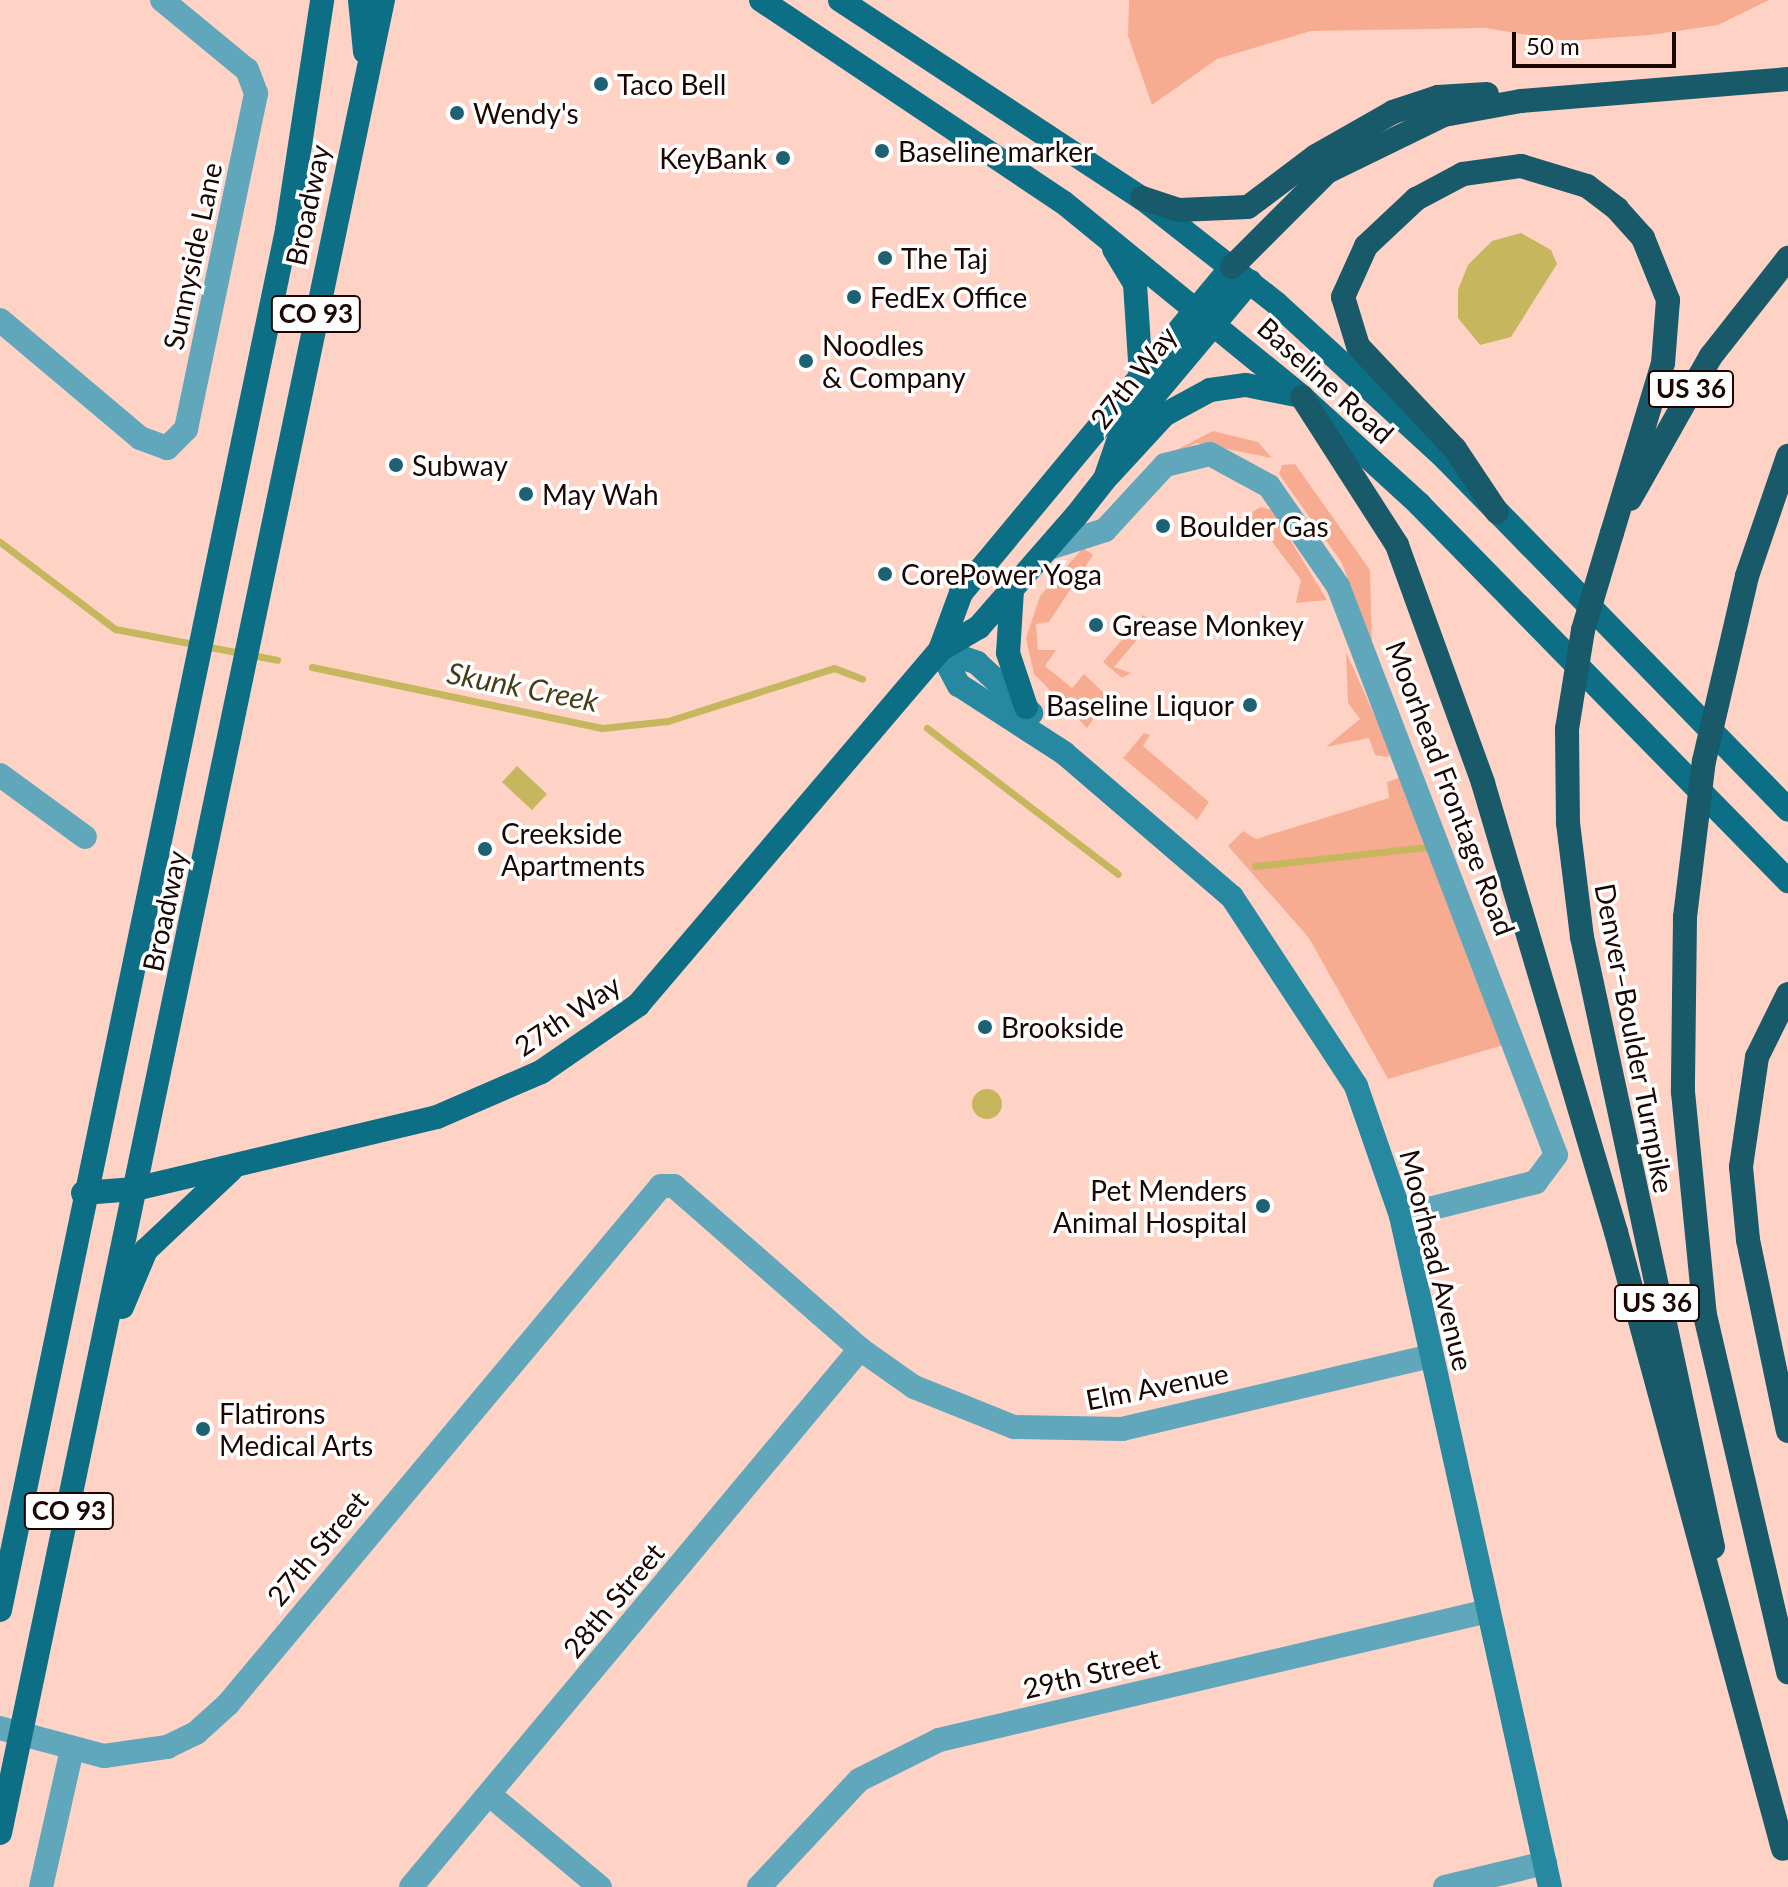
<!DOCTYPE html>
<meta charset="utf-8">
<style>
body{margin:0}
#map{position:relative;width:1788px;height:1887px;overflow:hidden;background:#fed3c5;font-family:Lato,sans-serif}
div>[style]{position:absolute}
.green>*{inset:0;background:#f7ac92}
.water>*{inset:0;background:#c6b65d;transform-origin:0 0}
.round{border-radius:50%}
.stream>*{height:7px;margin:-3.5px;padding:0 3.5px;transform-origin:3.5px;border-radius:3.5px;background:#c6b65d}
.street>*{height:24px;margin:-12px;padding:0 12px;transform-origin:12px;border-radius:12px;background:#60a7bc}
.secondary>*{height:24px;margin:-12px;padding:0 12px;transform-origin:12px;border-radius:12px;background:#2788a1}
.primary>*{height:24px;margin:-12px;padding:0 12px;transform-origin:12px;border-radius:12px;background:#0d6f86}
.highway>*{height:24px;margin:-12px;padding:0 12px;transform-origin:12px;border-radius:12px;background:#18596a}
.highway-bridge>*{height:24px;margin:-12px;padding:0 12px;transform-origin:12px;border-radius:12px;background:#18596a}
.dots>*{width:22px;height:22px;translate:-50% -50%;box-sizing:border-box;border:4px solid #fff;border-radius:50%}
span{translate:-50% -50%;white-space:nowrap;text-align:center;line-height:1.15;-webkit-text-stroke:7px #fff;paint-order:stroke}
.shield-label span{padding:2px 6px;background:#fff;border:2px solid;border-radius:6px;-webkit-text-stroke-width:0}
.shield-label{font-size:26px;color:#1c0601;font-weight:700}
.poi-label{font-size:28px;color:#1c0601}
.left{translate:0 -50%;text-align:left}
.right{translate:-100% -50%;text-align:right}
.street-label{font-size:28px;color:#1c0601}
.water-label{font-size:30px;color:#453e18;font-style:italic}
.scale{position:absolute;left:1512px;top:32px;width:164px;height:36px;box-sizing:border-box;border:4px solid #1c0601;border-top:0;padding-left:10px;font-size:24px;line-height:28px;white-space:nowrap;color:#1c0601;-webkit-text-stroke:6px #fff;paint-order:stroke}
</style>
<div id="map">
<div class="green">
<div style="clip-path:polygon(1129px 0,1769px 0,1718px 25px,1650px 35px,1565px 41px,1485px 28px,1311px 31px,1217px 59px,1152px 105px,1128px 36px)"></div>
<div style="clip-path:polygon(1213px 431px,1258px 442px,1272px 458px,1197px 443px,1153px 462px)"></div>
<div style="clip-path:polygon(1295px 464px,1370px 570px,1372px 646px,1342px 563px,1279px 474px,1282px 465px)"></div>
<div style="clip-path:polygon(1260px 507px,1272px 510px,1327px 600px,1296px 603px,1301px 580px,1258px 523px,1249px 539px,1232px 526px)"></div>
<div style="clip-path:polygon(1083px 548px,1093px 555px,1049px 622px,1036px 624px,1038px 650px,1056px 650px,1045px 666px,1072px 688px,1084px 674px,1109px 698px,1087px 728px,1034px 674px,1026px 638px,1040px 596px)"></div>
<div style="clip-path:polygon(1143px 615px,1152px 622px,1114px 667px,1131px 673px,1122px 678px,1103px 662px)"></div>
<div style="clip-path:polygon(1346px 652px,1392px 754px,1387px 757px,1375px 755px,1369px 738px,1326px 747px,1360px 719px,1348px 703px)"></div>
<div style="clip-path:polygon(1144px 733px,1150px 735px,1143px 746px,1209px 802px,1197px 820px,1123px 758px)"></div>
<div style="clip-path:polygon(1401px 777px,1507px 1044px,1388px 1079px,1309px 938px,1228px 846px,1243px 831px,1256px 839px,1389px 798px,1387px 782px)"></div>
</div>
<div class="water">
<div style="clip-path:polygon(1521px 233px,1551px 250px,1557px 264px,1511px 337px,1480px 345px,1458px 318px,1458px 290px,1468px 265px,1492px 241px)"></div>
<div style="left:517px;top:766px;width:41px;height:22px;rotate:43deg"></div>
<div class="round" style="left:972px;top:1089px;width:30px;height:30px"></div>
</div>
<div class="stream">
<div style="left:0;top:542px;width:144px;rotate:37.1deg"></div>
<div style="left:115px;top:629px;width:165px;rotate:10.8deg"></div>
<div style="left:312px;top:667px;width:296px;rotate:11.9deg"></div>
<div style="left:602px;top:728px;width:66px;rotate:-6.1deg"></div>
<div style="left:668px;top:721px;width:174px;rotate:-17.7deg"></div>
<div style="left:834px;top:668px;width:30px;rotate:21deg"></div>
<div style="left:927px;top:728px;width:240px;rotate:37.4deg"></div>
<div style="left:1255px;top:866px;width:173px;rotate:-6.3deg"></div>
</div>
<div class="street">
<div style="left:0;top:320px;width:183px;rotate:40.1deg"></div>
<div style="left:140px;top:438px;width:29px;rotate:20deg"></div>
<div style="left:167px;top:448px;width:27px;rotate:-45deg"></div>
<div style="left:186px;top:429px;width:343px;rotate:-78.2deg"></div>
<div style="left:256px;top:93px;width:25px;rotate:-111deg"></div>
<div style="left:247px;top:70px;width:110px;rotate:-140.5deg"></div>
<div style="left:1049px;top:548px;width:59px;rotate:-17.8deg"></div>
<div style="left:1105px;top:530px;width:88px;rotate:-47.3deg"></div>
<div style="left:1165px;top:465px;width:46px;rotate:-13.7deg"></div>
<div style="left:1210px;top:454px;width:67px;rotate:28.5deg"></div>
<div style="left:1269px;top:486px;width:121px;rotate:55.4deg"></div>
<div style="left:1338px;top:586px;width:609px;rotate:69.04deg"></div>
<div style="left:1556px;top:1155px;width:34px;rotate:127deg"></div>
<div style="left:1536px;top:1182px;width:139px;rotate:165.9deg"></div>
<div style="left:0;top:775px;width:105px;rotate:36.1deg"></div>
<div style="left:0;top:1728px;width:108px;rotate:15.1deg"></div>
<div style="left:104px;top:1756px;width:64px;rotate:-8.1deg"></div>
<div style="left:167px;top:1747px;width:32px;rotate:-26deg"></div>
<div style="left:196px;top:1733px;width:43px;rotate:-42.2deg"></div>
<div style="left:228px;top:1704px;width:675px;rotate:-50.11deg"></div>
<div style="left:661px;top:1186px;width:13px"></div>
<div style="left:674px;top:1186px;width:247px;rotate:41.2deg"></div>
<div style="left:860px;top:1349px;width:66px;rotate:35.1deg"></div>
<div style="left:914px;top:1387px;width:108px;rotate:21.8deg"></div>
<div style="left:1014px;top:1427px;width:108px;rotate:1.1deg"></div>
<div style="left:1122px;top:1429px;width:317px;rotate:-13.3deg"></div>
<div style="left:491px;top:1796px;width:142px;rotate:39.9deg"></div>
<div style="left:41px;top:1887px;width:141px;rotate:-77.3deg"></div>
<div style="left:411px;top:1887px;width:701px;rotate:-50.15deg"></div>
<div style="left:759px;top:1887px;width:146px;rotate:-46.9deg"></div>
<div style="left:859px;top:1780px;width:89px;rotate:-26.6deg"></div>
<div style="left:939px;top:1740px;width:564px;rotate:-13.22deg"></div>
<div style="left:1445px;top:1887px;width:103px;rotate:-13.5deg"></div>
</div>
<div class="secondary">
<div style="left:940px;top:650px;width:40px;rotate:62deg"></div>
<div style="left:959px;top:685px;width:125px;rotate:32.9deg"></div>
<div style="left:1064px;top:753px;width:221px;rotate:40.6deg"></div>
<div style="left:1232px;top:897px;width:226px;rotate:56.7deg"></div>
<div style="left:1356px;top:1086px;width:138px;rotate:70.9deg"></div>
<div style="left:1401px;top:1216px;width:687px;rotate:77.48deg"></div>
<div style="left:940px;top:650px;width:39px;rotate:19deg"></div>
<div style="left:977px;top:663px;width:74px;rotate:42.8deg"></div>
</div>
<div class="primary">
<div style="left:360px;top:0;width:52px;rotate:84.5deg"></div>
<div style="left:761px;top:0;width:363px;rotate:33.8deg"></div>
<div style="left:1063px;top:202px;width:308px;rotate:39.2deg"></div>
<div style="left:1302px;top:397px;width:159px;rotate:42.4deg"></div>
<div style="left:1419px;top:504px;width:528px;rotate:45.61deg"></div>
<div style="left:840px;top:0;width:361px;rotate:33.3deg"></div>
<div style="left:1142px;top:198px;width:170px;rotate:38.1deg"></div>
<div style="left:1276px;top:303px;width:231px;rotate:42.5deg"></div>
<div style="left:1446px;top:459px;width:490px;rotate:45.7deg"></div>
<div style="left:1114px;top:249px;width:41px;rotate:59deg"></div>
<div style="left:1135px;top:284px;width:93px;rotate:86.3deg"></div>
<div style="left:1108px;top:476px;width:83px;rotate:-47.4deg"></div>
<div style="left:1164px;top:415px;width:52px;rotate:-28.5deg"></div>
<div style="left:1210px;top:390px;width:36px;rotate:-8deg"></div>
<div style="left:1246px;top:385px;width:51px;rotate:11.3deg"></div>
<div style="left:1012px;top:590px;width:63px;rotate:93.6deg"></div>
<div style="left:1008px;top:653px;width:57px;rotate:71.6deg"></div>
<div style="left:940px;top:650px;width:61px;rotate:-69.8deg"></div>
<div style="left:961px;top:593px;width:424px;rotate:-50.3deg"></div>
<div style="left:83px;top:1193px;width:52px;rotate:-4.4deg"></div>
<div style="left:135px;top:1189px;width:310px;rotate:-13.4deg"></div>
<div style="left:437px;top:1117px;width:113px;rotate:-23.4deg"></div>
<div style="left:541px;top:1072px;width:118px;rotate:-34.6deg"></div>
<div style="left:638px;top:1005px;width:466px;rotate:-49.6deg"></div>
<div style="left:940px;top:650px;width:45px;rotate:-30.5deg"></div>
<div style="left:979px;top:627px;width:147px;rotate:-48.9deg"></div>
<div style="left:1076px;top:516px;width:47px;rotate:-51.9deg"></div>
<div style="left:1105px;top:479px;width:46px;rotate:-70.8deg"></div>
<div style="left:1120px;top:436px;width:202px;rotate:-50deg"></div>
<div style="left:122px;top:1307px;width:62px;rotate:-67.2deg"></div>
<div style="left:146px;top:1250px;width:117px;rotate:-43.3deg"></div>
<div style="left:0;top:1610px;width:1410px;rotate:-78.25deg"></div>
<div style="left:287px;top:230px;width:233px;rotate:-81.3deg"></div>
<div style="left:0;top:1833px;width:1873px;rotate:-78.2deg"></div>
</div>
<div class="highway">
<div style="left:1142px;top:198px;width:39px;rotate:18deg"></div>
<div style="left:1179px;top:210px;width:69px;rotate:-2.5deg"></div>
<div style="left:1248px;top:207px;width:85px;rotate:-36.9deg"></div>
<div style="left:1316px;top:156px;width:89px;rotate:-29.7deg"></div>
<div style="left:1393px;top:112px;width:47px;rotate:-18.4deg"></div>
<div style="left:1438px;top:97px;width:49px;rotate:-3.5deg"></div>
<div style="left:1232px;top:267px;width:134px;rotate:-45deg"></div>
<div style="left:1327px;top:172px;width:130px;rotate:-26deg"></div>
<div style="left:1444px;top:115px;width:78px;rotate:-10.3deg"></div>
<div style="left:1521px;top:101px;width:268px;rotate:-4.7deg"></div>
<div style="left:1302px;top:397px;width:176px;rotate:57.3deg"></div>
<div style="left:1397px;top:545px;width:253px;rotate:70.1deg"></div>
<div style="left:1483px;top:783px;width:468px;rotate:73.5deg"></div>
<div style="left:1616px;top:1232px;width:639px;rotate:74.85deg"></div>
<div style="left:1630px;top:499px;width:164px;rotate:-60.5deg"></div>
<div style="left:1711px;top:356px;width:125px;rotate:-51.8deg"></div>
<div style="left:1497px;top:512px;width:76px;rotate:-123.7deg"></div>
<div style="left:1455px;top:449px;width:141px;rotate:-133.3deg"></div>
<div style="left:1358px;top:346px;width:51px;rotate:-107deg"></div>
<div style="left:1343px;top:297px;width:56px;rotate:-65.7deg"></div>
<div style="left:1366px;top:246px;width:69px;rotate:-43.2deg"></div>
<div style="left:1416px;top:199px;width:53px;rotate:-28deg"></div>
<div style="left:1463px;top:174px;width:59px;rotate:-7.9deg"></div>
<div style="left:1521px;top:166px;width:69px;rotate:16.9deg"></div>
<div style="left:1587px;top:186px;width:38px;rotate:37deg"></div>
<div style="left:1617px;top:209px;width:39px;rotate:48deg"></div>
<div style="left:1643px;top:238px;width:67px;rotate:68deg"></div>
<div style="left:1668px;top:300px;width:63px;rotate:94.5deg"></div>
<div style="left:1663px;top:363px;width:177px;rotate:106.7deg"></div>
<div style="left:1747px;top:576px;width:127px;rotate:-71.1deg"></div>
<div style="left:1567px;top:729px;width:94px;rotate:89.4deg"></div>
<div style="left:1568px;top:823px;width:115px;rotate:83deg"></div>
<div style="left:1582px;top:937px;width:624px;rotate:77.88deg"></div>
<div style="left:1685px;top:917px;width:175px;rotate:90.7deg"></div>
<div style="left:1683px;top:1092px;width:224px;rotate:84.4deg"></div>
<div style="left:1705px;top:1315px;width:367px;rotate:76.9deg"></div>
<div style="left:1788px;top:994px;width:70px;rotate:116.2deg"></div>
<div style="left:1757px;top:1057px;width:111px;rotate:98.3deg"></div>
<div style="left:1741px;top:1167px;width:73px;rotate:84.5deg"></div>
<div style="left:1748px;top:1240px;width:195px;rotate:78.2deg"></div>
</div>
<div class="highway-bridge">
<div style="left:1567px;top:729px;width:100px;rotate:-80.8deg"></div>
<div style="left:1583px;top:630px;width:101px;rotate:-73.4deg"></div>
<div style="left:1685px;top:917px;width:157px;rotate:-83.1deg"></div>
<div style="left:1704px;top:761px;width:190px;rotate:-76.9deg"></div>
</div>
<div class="dots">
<div style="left:601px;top:84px;background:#1d6173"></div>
<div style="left:457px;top:113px;background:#1d6173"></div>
<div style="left:882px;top:151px;background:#1d6173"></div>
<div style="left:783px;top:158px;background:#1d6173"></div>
<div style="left:885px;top:258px;background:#1d6173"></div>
<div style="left:854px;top:297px;background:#1d6173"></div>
<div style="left:806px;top:361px;background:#1d6173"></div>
<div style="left:396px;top:465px;background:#1d6173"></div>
<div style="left:526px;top:494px;background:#1d6173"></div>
<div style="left:1163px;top:526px;background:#1d6173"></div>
<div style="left:885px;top:574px;background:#1d6173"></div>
<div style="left:1096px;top:625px;background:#1d6173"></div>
<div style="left:1250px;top:705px;background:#1d6173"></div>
<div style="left:485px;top:849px;background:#1d6173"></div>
<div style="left:985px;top:1027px;background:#1d6173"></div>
<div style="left:1263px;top:1206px;background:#1d6173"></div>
<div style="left:203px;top:1429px;background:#1d6173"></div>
</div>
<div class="shield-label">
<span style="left:316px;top:314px">CO 93</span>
<span style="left:1691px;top:389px">US 36</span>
<span style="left:1657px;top:1303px">US 36</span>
<span style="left:69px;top:1511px">CO 93</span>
</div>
<div class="poi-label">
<span class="left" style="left:617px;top:84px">Taco Bell</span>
<span class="left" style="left:473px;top:113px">Wendy's</span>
<span class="left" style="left:898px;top:151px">Baseline marker</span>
<span class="right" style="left:767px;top:158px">KeyBank</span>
<span class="left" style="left:901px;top:258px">The Taj</span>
<span class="left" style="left:870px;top:297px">FedEx Office</span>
<span class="left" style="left:822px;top:361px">Noodles<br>&amp; Company</span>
<span class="left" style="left:412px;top:465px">Subway</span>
<span class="left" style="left:542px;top:494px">May Wah</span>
<span class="left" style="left:1179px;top:526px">Boulder Gas</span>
<span class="left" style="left:901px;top:574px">CorePower Yoga</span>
<span class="left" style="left:1112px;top:625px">Grease Monkey</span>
<span class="right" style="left:1234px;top:705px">Baseline Liquor</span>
<span class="left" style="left:501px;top:849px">Creekside<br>Apartments</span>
<span class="left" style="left:1001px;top:1027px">Brookside</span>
<span class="right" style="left:1247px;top:1206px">Pet Menders<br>Animal Hospital</span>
<span class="left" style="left:219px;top:1429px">Flatirons<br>Medical Arts</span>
</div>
<div class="street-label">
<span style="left:307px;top:205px;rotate:-78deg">Broadway</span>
<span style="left:192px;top:256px;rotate:-78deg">Sunnyside Lane</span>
<span style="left:1133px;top:377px;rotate:-52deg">27th Way</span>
<span style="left:1326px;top:380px;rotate:42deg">Baseline Road</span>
<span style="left:1451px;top:788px;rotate:69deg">Moorhead Frontage Road</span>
<span style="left:164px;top:911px;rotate:-78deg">Broadway</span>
<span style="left:567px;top:1015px;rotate:-34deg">27th Way</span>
<span style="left:1635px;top:1038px;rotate:79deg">Denver–Boulder Turnpike</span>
<span style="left:1437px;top:1260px;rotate:76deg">Moorhead Avenue</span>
<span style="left:1157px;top:1386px;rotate:-11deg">Elm Avenue</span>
<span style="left:317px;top:1548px;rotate:-50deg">27th Street</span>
<span style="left:613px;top:1600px;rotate:-50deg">28th Street</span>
<span style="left:1091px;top:1673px;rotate:-13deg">29th Street</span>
</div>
<div class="water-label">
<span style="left:523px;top:686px;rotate:11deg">Skunk Creek</span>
</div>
<div class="scale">50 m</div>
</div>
